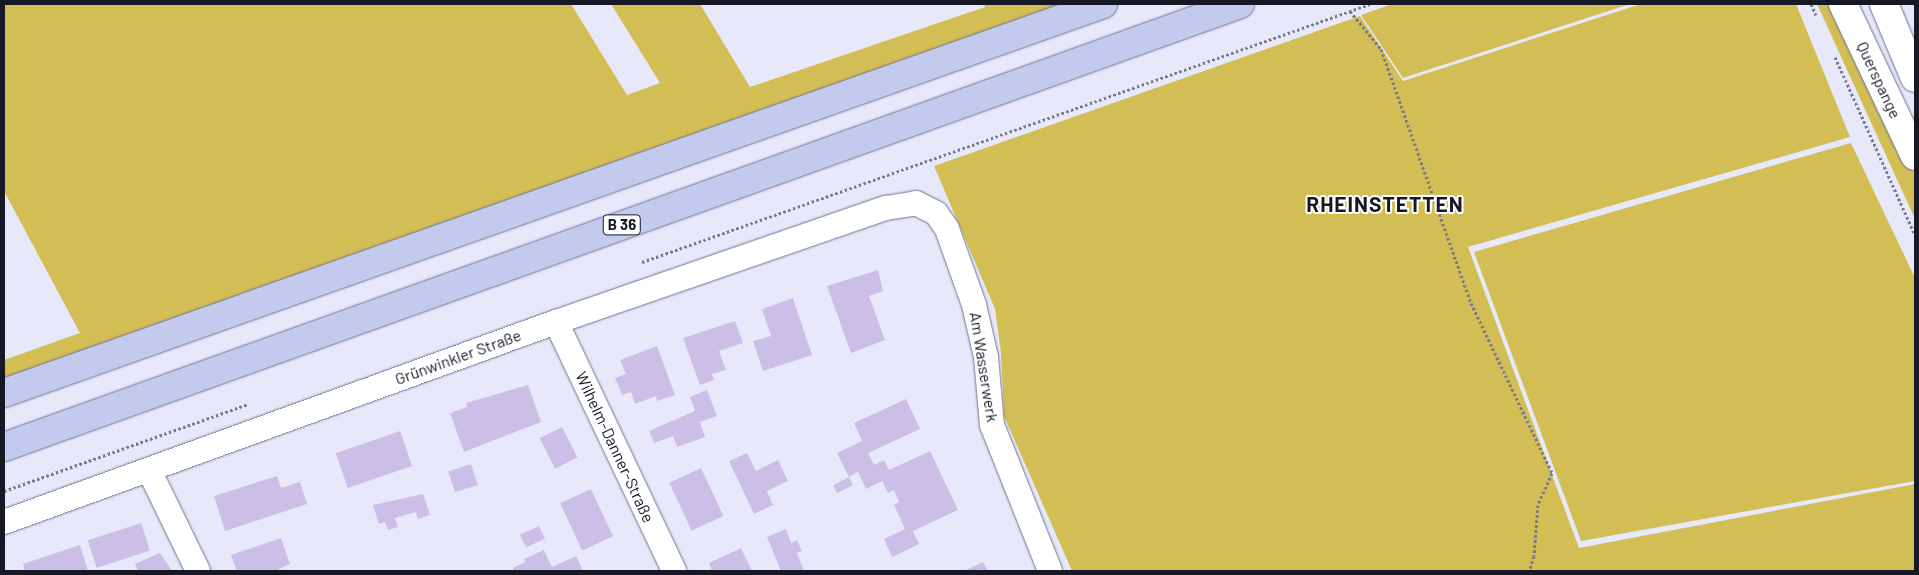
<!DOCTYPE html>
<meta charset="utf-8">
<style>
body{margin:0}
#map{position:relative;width:1919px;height:575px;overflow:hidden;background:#e7e9fa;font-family:Barlow,sans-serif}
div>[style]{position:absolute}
.green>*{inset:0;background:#d3be56}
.building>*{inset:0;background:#cbbfe7;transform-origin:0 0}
.path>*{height:3px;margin-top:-1.5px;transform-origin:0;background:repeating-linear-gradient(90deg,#787a89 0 2.5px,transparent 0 5px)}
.roads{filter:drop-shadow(0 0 1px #6d7296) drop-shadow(0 0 1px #6d7296)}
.minor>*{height:24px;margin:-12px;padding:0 12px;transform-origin:12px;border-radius:12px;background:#fff}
.secondary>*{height:28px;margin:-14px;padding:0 14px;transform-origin:14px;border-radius:14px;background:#fff}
.primary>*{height:28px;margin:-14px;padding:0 14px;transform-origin:14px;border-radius:14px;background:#c4c9ee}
span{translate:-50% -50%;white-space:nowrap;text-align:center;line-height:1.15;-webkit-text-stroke:4px #fff;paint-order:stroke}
.shield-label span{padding:1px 4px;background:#fff;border:1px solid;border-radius:4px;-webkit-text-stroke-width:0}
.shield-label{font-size:15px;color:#161826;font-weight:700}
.street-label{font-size:16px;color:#161826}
.district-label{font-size:21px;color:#161826;font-weight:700;letter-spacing:1px}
.frame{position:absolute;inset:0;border:5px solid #161826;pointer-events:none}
</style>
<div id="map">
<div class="green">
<div style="clip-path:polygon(4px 4px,571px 4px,627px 95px,660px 83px,611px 4px,700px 4px,750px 87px,985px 7px,984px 4px,1065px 4px,4px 380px,4px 360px,80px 333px,4px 191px)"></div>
<div style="clip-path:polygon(1392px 4px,1630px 4px,1403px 78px,1361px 15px)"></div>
<div style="clip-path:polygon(1641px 4px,1796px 4px,1850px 137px,1468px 247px,1579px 548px,1915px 484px,1915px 571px,1072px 571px,1004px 416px,1001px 353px,995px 309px,934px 166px,1360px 16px,1403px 81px)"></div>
<div style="clip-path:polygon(1817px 4px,1835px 4px,1915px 175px,1915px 219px)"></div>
<div style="clip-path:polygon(1851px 143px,1915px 278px,1915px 481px,1581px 541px,1474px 252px)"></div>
</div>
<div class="building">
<div style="clip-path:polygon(878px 270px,883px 291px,869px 296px,885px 340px,851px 353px,827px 286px)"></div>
<div style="clip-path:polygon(793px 298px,812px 355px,763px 371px,753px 341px,771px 336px,762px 309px)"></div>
<div style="clip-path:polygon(735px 321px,743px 343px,719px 351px,726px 370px,712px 374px,714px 380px,700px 385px,683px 338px)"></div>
<div style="clip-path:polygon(657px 346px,675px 395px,657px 401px,656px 396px,635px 404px,631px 392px,622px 395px,615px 378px,626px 374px,620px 360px)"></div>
<div style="clip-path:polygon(528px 385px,541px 422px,464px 452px,450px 413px,467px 407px,466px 403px)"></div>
<div style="clip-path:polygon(707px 390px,717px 416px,700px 422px,705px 437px,677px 447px,673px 436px,654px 443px,649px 431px,695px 411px,690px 397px)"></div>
<div style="clip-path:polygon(906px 399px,920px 429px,868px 453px,874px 465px,884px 460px,889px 470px,930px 451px,958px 510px,913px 531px,919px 544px,892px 557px,884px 539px,905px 529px,894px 505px,899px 502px,894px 490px,888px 493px,882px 481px,866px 489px,858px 472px,849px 477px,837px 453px,862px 441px,854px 423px)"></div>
<div style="left:562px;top:427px;width:34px;height:25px;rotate:63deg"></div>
<div style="left:400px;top:431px;width:37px;height:68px;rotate:71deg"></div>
<div style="clip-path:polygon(747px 453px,756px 471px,778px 460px,788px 481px,767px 491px,773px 505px,754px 514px,729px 461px)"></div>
<div style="left:471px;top:464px;width:22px;height:24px;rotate:72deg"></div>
<div style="left:701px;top:468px;width:53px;height:35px;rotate:65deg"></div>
<div style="clip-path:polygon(277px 476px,281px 488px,300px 482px,307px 504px,225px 531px,214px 496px)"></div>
<div style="left:849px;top:477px;width:9px;height:18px;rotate:63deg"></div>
<div style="left:591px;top:489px;width:52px;height:34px;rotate:65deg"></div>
<div style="clip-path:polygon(423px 494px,430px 515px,418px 519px,416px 512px,395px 518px,398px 527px,388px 530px,385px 522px,379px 524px,373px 505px)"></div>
<div style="left:141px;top:523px;width:29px;height:56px;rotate:72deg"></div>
<div style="left:539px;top:526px;width:14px;height:21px;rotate:65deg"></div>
<div style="clip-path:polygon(786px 529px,791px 543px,797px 540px,802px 551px,797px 553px,804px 571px,781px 571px,767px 537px)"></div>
<div style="clip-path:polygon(281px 538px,290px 564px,275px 571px,237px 571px,231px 555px)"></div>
<div style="clip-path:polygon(80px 545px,88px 571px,25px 571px,23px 564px)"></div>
<div style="clip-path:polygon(741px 548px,752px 571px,712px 571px,709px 563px)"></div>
<div style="clip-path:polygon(544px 550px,552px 567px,576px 556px,583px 571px,514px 571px,513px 568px,525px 562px,524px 559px)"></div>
<div style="clip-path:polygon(160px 553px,172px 571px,138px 571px,135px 564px)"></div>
<div style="clip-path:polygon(983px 562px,988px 571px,964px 571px)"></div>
</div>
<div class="path">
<div style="left:1811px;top:4px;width:12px;rotate:66deg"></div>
<div style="left:1350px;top:11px;width:49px;rotate:50.8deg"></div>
<div style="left:1381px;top:49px;width:269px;rotate:70.5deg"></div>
<div style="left:1471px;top:303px;width:188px;rotate:64.5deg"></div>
<div style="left:1552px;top:473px;width:35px;rotate:114deg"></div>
<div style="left:1538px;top:505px;width:51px;rotate:94.5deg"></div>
<div style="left:1534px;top:556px;width:16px;rotate:108deg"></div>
<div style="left:1835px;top:57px;width:195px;rotate:65.8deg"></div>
<div style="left:642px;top:262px;width:772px;rotate:-19.51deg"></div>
<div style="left:4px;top:491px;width:259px;rotate:-19.6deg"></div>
</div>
<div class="roads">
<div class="minor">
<div style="left:556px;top:322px;width:276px;rotate:64.6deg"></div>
<div style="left:149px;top:470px;width:112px;rotate:64.1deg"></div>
<div style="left:4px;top:522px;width:587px;rotate:-19.92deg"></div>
<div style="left:556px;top:322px;width:349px;rotate:-19.1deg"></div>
<div style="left:886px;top:208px;width:30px;rotate:-9deg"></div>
<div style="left:916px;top:203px;width:22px;rotate:27deg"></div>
<div style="left:936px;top:213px;width:19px;rotate:55deg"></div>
<div style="left:947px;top:229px;width:81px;rotate:70.4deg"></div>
<div style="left:974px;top:305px;width:53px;rotate:77deg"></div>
<div style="left:986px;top:357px;width:68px;rotate:85deg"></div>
<div style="left:992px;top:425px;width:157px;rotate:68.3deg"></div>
</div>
<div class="secondary">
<div style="left:1843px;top:4px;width:168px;rotate:64.7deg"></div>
<div style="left:1884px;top:4px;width:80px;rotate:67.3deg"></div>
</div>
<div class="primary">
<div style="left:4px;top:393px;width:1166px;rotate:-19.49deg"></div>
<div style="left:4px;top:447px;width:1313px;rotate:-19.72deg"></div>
</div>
</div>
<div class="shield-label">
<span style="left:622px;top:225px">B 36</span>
</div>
<div class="street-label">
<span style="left:1879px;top:80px;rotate:65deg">Querspange</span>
<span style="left:458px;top:357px;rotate:-20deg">Grünwinkler Straße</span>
<span style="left:984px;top:367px;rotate:81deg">Am Wasserwerk</span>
<span style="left:615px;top:447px;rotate:65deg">Wilhelm-Danner-Straße</span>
</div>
<div class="district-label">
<span style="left:1385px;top:204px">RHEINSTETTEN</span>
</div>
<div class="frame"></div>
</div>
